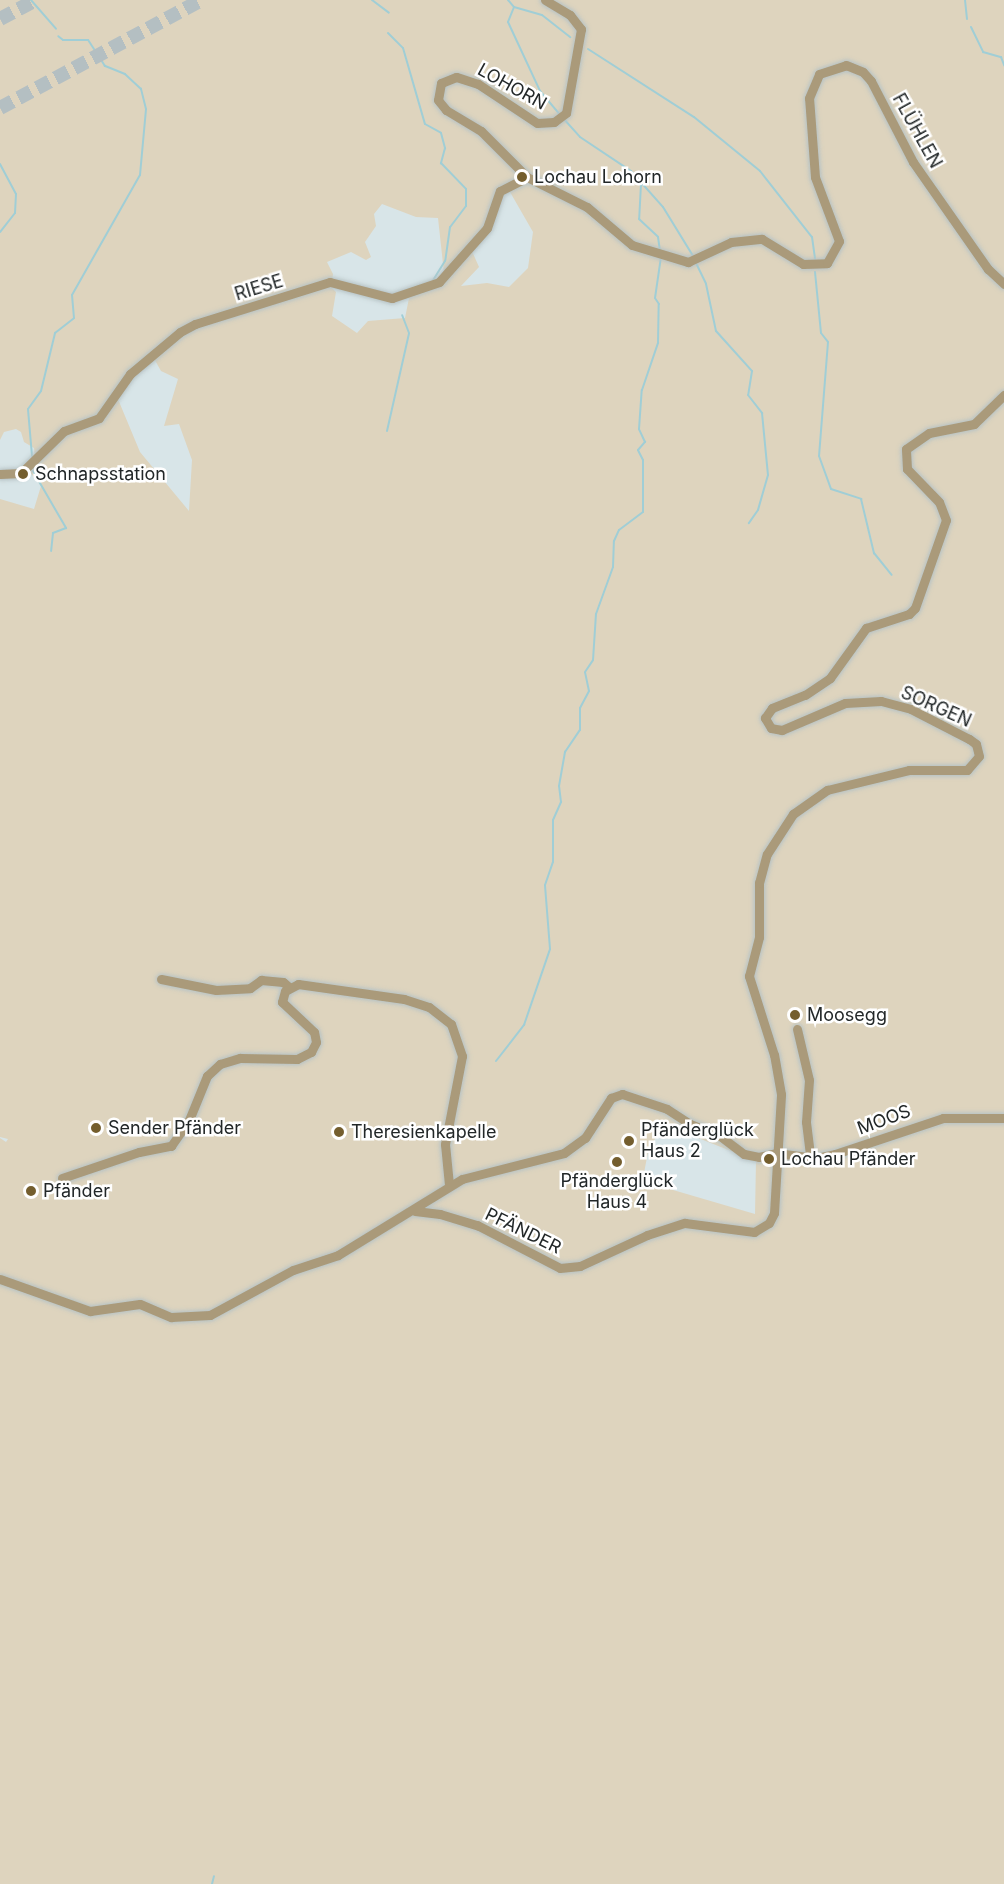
<!DOCTYPE html>
<meta charset="utf-8">
<style>
body{margin:0}
#map{position:relative;width:1004px;height:1884px;overflow:hidden;background:#d8e5e8;font-family:Inter,sans-serif}
div>[style]{position:absolute}
.green>*{inset:0;background:#ded4be}
.stream>*{height:2px;margin:-1px;padding:0 1px;transform-origin:1px;border-radius:1px;background:#a0ced6}
.highway-tunnel>*{height:14px;margin-top:-7px;transform-origin:0;background:repeating-linear-gradient(90deg,#b4bfc2 0 14px,transparent 0 21px)}
.roads{filter:drop-shadow(0 0 2px #b7c3c5) drop-shadow(0 0 2px #b7c3c5)}
.minor>*{height:9px;margin:-4.5px;padding:0 4.5px;transform-origin:4.5px;border-radius:4.5px;background:#aa9a7a}
.dots>*{width:16px;height:16px;translate:-50% -50%;box-sizing:border-box;border:3px solid #fff;border-radius:50%}
span{translate:-50% -50%;white-space:nowrap;text-align:center;line-height:1.15;-webkit-text-stroke:5px #fff;paint-order:stroke}
.street-label{font-size:18px;color:#222728}
.poi-label{font-size:18px;color:#222728}
.left{translate:0 -50%;text-align:left}
</style>
<div id="map">
<div class="green">
<div style="clip-path:polygon(evenodd,0 0,1004px 0,1004px 1884px,0 1884px,0 1138px,6px 1142px,8px 1139px,0 1137px,0 499px,34px 509px,41px 486px,30px 472px,36px 467px,34px 448px,24px 442px,21px 432px,16px 429px,4px 432px,0 440px,0 0,515px 188px,510px 192px,533px 232px,528px 268px,509px 287px,487px 283px,461px 286px,479px 267px,471px 249px,501px 195px,515px 188px,0 0,382px 204px,416px 217px,438px 218px,444px 273px,427px 290px,409px 298px,405px 318px,368px 321px,357px 333px,332px 316px,336px 292px,331px 287px,333px 274px,327px 262px,351px 252px,366px 260px,371px 257px,365px 242px,376px 226px,374px 214px,382px 204px,0 0,152px 355px,161px 371px,178px 379px,164px 426px,179px 424px,192px 460px,189px 511px,140px 452px,115px 392px,152px 355px,0 0,663px 1124px,756px 1161px,755px 1214px,656px 1185px,644px 1173px,648px 1152px,663px 1124px)"></div>
</div>
<div class="stream">
<div style="left:31px;top:0;width:38px;rotate:49deg"></div>
<div style="left:372px;top:0;width:21px;rotate:37deg"></div>
<div style="left:508px;top:0;width:9px;rotate:49deg"></div>
<div style="left:514px;top:7px;width:16px;rotate:112deg"></div>
<div style="left:508px;top:22px;width:76px;rotate:65.1deg"></div>
<div style="left:540px;top:91px;width:30px;rotate:50deg"></div>
<div style="left:965px;top:0;width:19px;rotate:84deg"></div>
<div style="left:514px;top:7px;width:29px;rotate:16deg"></div>
<div style="left:542px;top:15px;width:36px;rotate:38deg"></div>
<div style="left:971px;top:27px;width:28px;rotate:64deg"></div>
<div style="left:983px;top:52px;width:19px;rotate:16deg"></div>
<div style="left:1001px;top:57px;width:9px;rotate:69deg"></div>
<div style="left:388px;top:33px;width:21px;rotate:45deg"></div>
<div style="left:403px;top:48px;width:79px;rotate:73.9deg"></div>
<div style="left:425px;top:124px;width:18px;rotate:29deg"></div>
<div style="left:441px;top:133px;width:16px;rotate:75deg"></div>
<div style="left:445px;top:148px;width:16px;rotate:105deg"></div>
<div style="left:441px;top:163px;width:36px;rotate:46deg"></div>
<div style="left:466px;top:189px;width:17px;rotate:90deg"></div>
<div style="left:466px;top:206px;width:26px;rotate:127deg"></div>
<div style="left:450px;top:227px;width:34px;rotate:98deg"></div>
<div style="left:445px;top:261px;width:22px;rotate:122deg"></div>
<div style="left:588px;top:49px;width:126px;rotate:32.7deg"></div>
<div style="left:694px;top:117px;width:85px;rotate:39.3deg"></div>
<div style="left:760px;top:171px;width:84px;rotate:51.8deg"></div>
<div style="left:812px;top:237px;width:22px;rotate:82deg"></div>
<div style="left:563px;top:118px;width:25px;rotate:48deg"></div>
<div style="left:580px;top:137px;width:61px;rotate:33.7deg"></div>
<div style="left:631px;top:171px;width:48px;rotate:48.4deg"></div>
<div style="left:663px;top:207px;width:57px;rotate:58.5deg"></div>
<div style="left:0;top:164px;width:34px;rotate:62deg"></div>
<div style="left:16px;top:194px;width:19px;rotate:93deg"></div>
<div style="left:15px;top:213px;width:24px;rotate:128deg"></div>
<div style="left:641px;top:184px;width:35px;rotate:93deg"></div>
<div style="left:639px;top:219px;width:26px;rotate:43deg"></div>
<div style="left:658px;top:237px;width:14px;rotate:82deg"></div>
<div style="left:695px;top:261px;width:25px;rotate:64deg"></div>
<div style="left:706px;top:284px;width:48px;rotate:78deg"></div>
<div style="left:716px;top:331px;width:54px;rotate:48deg"></div>
<div style="left:752px;top:371px;width:24px;rotate:99deg"></div>
<div style="left:748px;top:395px;width:23px;rotate:52deg"></div>
<div style="left:762px;top:413px;width:62px;rotate:84.5deg"></div>
<div style="left:768px;top:475px;width:36px;rotate:106deg"></div>
<div style="left:758px;top:510px;width:16px;rotate:125deg"></div>
<div style="left:815px;top:272px;width:61px;rotate:84.4deg"></div>
<div style="left:821px;top:333px;width:11px;rotate:52deg"></div>
<div style="left:828px;top:342px;width:114px;rotate:94.5deg"></div>
<div style="left:819px;top:456px;width:35px;rotate:70deg"></div>
<div style="left:831px;top:489px;width:32px;rotate:18deg"></div>
<div style="left:861px;top:499px;width:56px;rotate:76.5deg"></div>
<div style="left:874px;top:553px;width:28px;rotate:51deg"></div>
<div style="left:387px;top:431px;width:100px;rotate:-77.3deg"></div>
<div style="left:409px;top:333px;width:19px;rotate:-111deg"></div>
<div style="left:32px;top:456px;width:47px;rotate:-94.9deg"></div>
<div style="left:28px;top:409px;width:22px;rotate:-54deg"></div>
<div style="left:41px;top:391px;width:60px;rotate:-76.4deg"></div>
<div style="left:55px;top:333px;width:24px;rotate:-38deg"></div>
<div style="left:74px;top:318px;width:23px;rotate:-95deg"></div>
<div style="left:72px;top:295px;width:138px;rotate:-60.5deg"></div>
<div style="left:140px;top:175px;width:66px;rotate:-84.8deg"></div>
<div style="left:146px;top:109px;width:21px;rotate:-104deg"></div>
<div style="left:141px;top:89px;width:22px;rotate:-137deg"></div>
<div style="left:125px;top:74px;width:22px;rotate:-158deg"></div>
<div style="left:105px;top:66px;width:31px;rotate:-123deg"></div>
<div style="left:88px;top:40px;width:25px;rotate:180deg"></div>
<div style="left:63px;top:40px;width:6px;rotate:-141deg"></div>
<div style="left:33px;top:471px;width:66px;rotate:59.9deg"></div>
<div style="left:66px;top:528px;width:14px;rotate:159deg"></div>
<div style="left:53px;top:533px;width:18px;rotate:96deg"></div>
<div style="left:496px;top:1061px;width:46px;rotate:-52.1deg"></div>
<div style="left:524px;top:1025px;width:80px;rotate:-71.1deg"></div>
<div style="left:550px;top:949px;width:64px;rotate:-94.5deg"></div>
<div style="left:545px;top:885px;width:24px;rotate:-71deg"></div>
<div style="left:553px;top:862px;width:42px;rotate:-90deg"></div>
<div style="left:553px;top:820px;width:20px;rotate:-66deg"></div>
<div style="left:561px;top:802px;width:16px;rotate:-97deg"></div>
<div style="left:559px;top:786px;width:35px;rotate:-80deg"></div>
<div style="left:565px;top:752px;width:27px;rotate:-56deg"></div>
<div style="left:580px;top:730px;width:22px;rotate:-90deg"></div>
<div style="left:580px;top:708px;width:19px;rotate:-62deg"></div>
<div style="left:589px;top:691px;width:19px;rotate:-102deg"></div>
<div style="left:585px;top:672px;width:14px;rotate:-56deg"></div>
<div style="left:593px;top:660px;width:46px;rotate:-86.3deg"></div>
<div style="left:596px;top:614px;width:50px;rotate:-70.1deg"></div>
<div style="left:613px;top:567px;width:26px;rotate:-88deg"></div>
<div style="left:614px;top:541px;width:12px;rotate:-66deg"></div>
<div style="left:619px;top:530px;width:30px;rotate:-37deg"></div>
<div style="left:643px;top:512px;width:52px;rotate:-90deg"></div>
<div style="left:643px;top:460px;width:11px;rotate:-117deg"></div>
<div style="left:638px;top:450px;width:11px;rotate:-49deg"></div>
<div style="left:645px;top:442px;width:14px;rotate:-115deg"></div>
<div style="left:639px;top:429px;width:39px;rotate:-86deg"></div>
<div style="left:642px;top:390px;width:50px;rotate:-71.2deg"></div>
<div style="left:658px;top:343px;width:39px;rotate:-89deg"></div>
<div style="left:659px;top:304px;width:7px;rotate:-124deg"></div>
<div style="left:655px;top:298px;width:41px;rotate:-81.7deg"></div>
<div style="left:212px;top:1884px;width:8px;rotate:-76deg"></div>
</div>
<div class="highway-tunnel">
<div style="left:0;top:19px;width:40px;rotate:-28deg"></div>
<div style="left:0;top:108px;width:228px;rotate:-28.2deg"></div>
</div>
<div class="roads">
<div class="minor">
<div style="left:545px;top:0;width:29px;rotate:31deg"></div>
<div style="left:570px;top:15px;width:18px;rotate:52deg"></div>
<div style="left:581px;top:29px;width:85px;rotate:100.1deg"></div>
<div style="left:566px;top:113px;width:15px;rotate:143deg"></div>
<div style="left:554px;top:122px;width:17px;rotate:177deg"></div>
<div style="left:537px;top:123px;width:71px;rotate:-146.5deg"></div>
<div style="left:478px;top:84px;width:23px;rotate:-162deg"></div>
<div style="left:456px;top:77px;width:16px;rotate:158deg"></div>
<div style="left:441px;top:83px;width:17px;rotate:100deg"></div>
<div style="left:438px;top:100px;width:13px;rotate:51deg"></div>
<div style="left:446px;top:110px;width:41px;rotate:31deg"></div>
<div style="left:481px;top:131px;width:65px;rotate:45deg"></div>
<div style="left:527px;top:177px;width:67px;rotate:26.6deg"></div>
<div style="left:587px;top:207px;width:59px;rotate:40.2deg"></div>
<div style="left:632px;top:245px;width:59px;rotate:16.9deg"></div>
<div style="left:688px;top:262px;width:47px;rotate:-24.9deg"></div>
<div style="left:731px;top:242px;width:31px;rotate:-6deg"></div>
<div style="left:762px;top:239px;width:48px;rotate:31.4deg"></div>
<div style="left:803px;top:264px;width:24px;rotate:-2deg"></div>
<div style="left:827px;top:263px;width:25px;rotate:-61deg"></div>
<div style="left:839px;top:241px;width:68px;rotate:-110.6deg"></div>
<div style="left:815px;top:177px;width:79px;rotate:-94.3deg"></div>
<div style="left:809px;top:98px;width:26px;rotate:-67deg"></div>
<div style="left:819px;top:74px;width:28px;rotate:-18deg"></div>
<div style="left:846px;top:65px;width:18px;rotate:22deg"></div>
<div style="left:863px;top:72px;width:12px;rotate:48deg"></div>
<div style="left:871px;top:81px;width:91px;rotate:62.6deg"></div>
<div style="left:913px;top:162px;width:131px;rotate:55deg"></div>
<div style="left:988px;top:269px;width:22px;rotate:43deg"></div>
<div style="left:0;top:474px;width:21px;rotate:-3deg"></div>
<div style="left:21px;top:473px;width:60px;rotate:-44.3deg"></div>
<div style="left:64px;top:431px;width:37px;rotate:-20deg"></div>
<div style="left:99px;top:418px;width:54px;rotate:-54.8deg"></div>
<div style="left:130px;top:374px;width:65px;rotate:-40deg"></div>
<div style="left:180px;top:332px;width:17px;rotate:-28deg"></div>
<div style="left:195px;top:324px;width:141px;rotate:-17.3deg"></div>
<div style="left:330px;top:282px;width:64px;rotate:14.5deg"></div>
<div style="left:392px;top:298px;width:50px;rotate:-18.8deg"></div>
<div style="left:439px;top:282px;width:72px;rotate:-48.4deg"></div>
<div style="left:487px;top:228px;width:39px;rotate:-71deg"></div>
<div style="left:500px;top:191px;width:30px;rotate:-27deg"></div>
<div style="left:161px;top:979px;width:56px;rotate:11.3deg"></div>
<div style="left:216px;top:990px;width:34px;rotate:-3deg"></div>
<div style="left:250px;top:988px;width:14px;rotate:-36deg"></div>
<div style="left:261px;top:980px;width:22px;rotate:5deg"></div>
<div style="left:283px;top:982px;width:8px;rotate:40deg"></div>
<div style="left:797px;top:1029px;width:52px;rotate:76.8deg"></div>
<div style="left:809px;top:1080px;width:42px;rotate:94.1deg"></div>
<div style="left:806px;top:1122px;width:35px;rotate:83deg"></div>
<div style="left:62px;top:1178px;width:81px;rotate:-18.7deg"></div>
<div style="left:139px;top:1152px;width:33px;rotate:-11deg"></div>
<div style="left:171px;top:1146px;width:32px;rotate:-55deg"></div>
<div style="left:189px;top:1120px;width:48px;rotate:-67.8deg"></div>
<div style="left:207px;top:1076px;width:18px;rotate:-43deg"></div>
<div style="left:220px;top:1064px;width:21px;rotate:-17deg"></div>
<div style="left:240px;top:1058px;width:57px;rotate:1deg"></div>
<div style="left:297px;top:1059px;width:16px;rotate:-27deg"></div>
<div style="left:311px;top:1052px;width:11px;rotate:-63deg"></div>
<div style="left:316px;top:1042px;width:10px;rotate:-101deg"></div>
<div style="left:314px;top:1032px;width:44px;rotate:-136.8deg"></div>
<div style="left:282px;top:1002px;width:11px;rotate:-75deg"></div>
<div style="left:285px;top:991px;width:15px;rotate:-28deg"></div>
<div style="left:298px;top:984px;width:107px;rotate:8.1deg"></div>
<div style="left:404px;top:999px;width:26px;rotate:18deg"></div>
<div style="left:429px;top:1007px;width:28px;rotate:38deg"></div>
<div style="left:451px;top:1024px;width:34px;rotate:71deg"></div>
<div style="left:462px;top:1056px;width:90px;rotate:100.9deg"></div>
<div style="left:445px;top:1144px;width:41px;rotate:84.4deg"></div>
<div style="left:415px;top:1211px;width:25px;rotate:7deg"></div>
<div style="left:440px;top:1214px;width:39px;rotate:17deg"></div>
<div style="left:477px;top:1225px;width:93px;rotate:27.4deg"></div>
<div style="left:560px;top:1268px;width:20px;rotate:-6deg"></div>
<div style="left:580px;top:1266px;width:74px;rotate:-24.8deg"></div>
<div style="left:647px;top:1235px;width:40px;rotate:-18deg"></div>
<div style="left:685px;top:1223px;width:70px;rotate:7.4deg"></div>
<div style="left:754px;top:1232px;width:17px;rotate:-31deg"></div>
<div style="left:769px;top:1223px;width:11px;rotate:-63deg"></div>
<div style="left:774px;top:1213px;width:119px;rotate:-86.6deg"></div>
<div style="left:781px;top:1094px;width:40px;rotate:-100deg"></div>
<div style="left:774px;top:1055px;width:83px;rotate:-107.6deg"></div>
<div style="left:749px;top:976px;width:40px;rotate:-75.6deg"></div>
<div style="left:759px;top:937px;width:54px;rotate:-90deg"></div>
<div style="left:759px;top:883px;width:30px;rotate:-75deg"></div>
<div style="left:767px;top:854px;width:48px;rotate:-57deg"></div>
<div style="left:793px;top:814px;width:42px;rotate:-35.2deg"></div>
<div style="left:827px;top:790px;width:84px;rotate:-13.7deg"></div>
<div style="left:909px;top:770px;width:58px"></div>
<div style="left:967px;top:770px;width:18px;rotate:-49deg"></div>
<div style="left:979px;top:756px;width:12px;rotate:-104deg"></div>
<div style="left:976px;top:744px;width:9px;rotate:-144deg"></div>
<div style="left:969px;top:739px;width:65px;rotate:-152.7deg"></div>
<div style="left:911px;top:709px;width:31px;rotate:-165deg"></div>
<div style="left:881px;top:701px;width:36px;rotate:177deg"></div>
<div style="left:845px;top:703px;width:69px;rotate:156.8deg"></div>
<div style="left:782px;top:730px;width:11px;rotate:-170deg"></div>
<div style="left:771px;top:728px;width:12px;rotate:-121deg"></div>
<div style="left:765px;top:718px;width:12px;rotate:-55deg"></div>
<div style="left:772px;top:708px;width:35px;rotate:-22deg"></div>
<div style="left:805px;top:695px;width:30px;rotate:-34deg"></div>
<div style="left:830px;top:678px;width:62px;rotate:-54.2deg"></div>
<div style="left:866px;top:628px;width:45px;rotate:-18deg"></div>
<div style="left:909px;top:614px;width:8px;rotate:-45deg"></div>
<div style="left:915px;top:608px;width:93px;rotate:-70.6deg"></div>
<div style="left:946px;top:520px;width:19px;rotate:-111deg"></div>
<div style="left:939px;top:502px;width:46px;rotate:-134.1deg"></div>
<div style="left:907px;top:469px;width:20px;rotate:-93deg"></div>
<div style="left:906px;top:449px;width:28px;rotate:-35deg"></div>
<div style="left:929px;top:433px;width:46px;rotate:-11.3deg"></div>
<div style="left:974px;top:424px;width:42px;rotate:-44deg"></div>
<div style="left:0;top:1279px;width:96px;rotate:19.6deg"></div>
<div style="left:90px;top:1311px;width:50px;rotate:-8deg"></div>
<div style="left:140px;top:1304px;width:34px;rotate:23deg"></div>
<div style="left:171px;top:1317px;width:39px;rotate:-3deg"></div>
<div style="left:210px;top:1315px;width:94px;rotate:-28.5deg"></div>
<div style="left:293px;top:1270px;width:47px;rotate:-18.4deg"></div>
<div style="left:338px;top:1255px;width:145px;rotate:-31.5deg"></div>
<div style="left:462px;top:1179px;width:105px;rotate:-14.3deg"></div>
<div style="left:564px;top:1153px;width:26px;rotate:-36deg"></div>
<div style="left:585px;top:1138px;width:48px;rotate:-57deg"></div>
<div style="left:611px;top:1098px;width:12px;rotate:-20deg"></div>
<div style="left:622px;top:1094px;width:47px;rotate:18.4deg"></div>
<div style="left:667px;top:1109px;width:27px;rotate:33deg"></div>
<div style="left:690px;top:1124px;width:32px;rotate:22deg"></div>
<div style="left:720px;top:1136px;width:30px;rotate:37deg"></div>
<div style="left:744px;top:1154px;width:15px;rotate:11deg"></div>
<div style="left:759px;top:1157px;width:17px;rotate:-13deg"></div>
<div style="left:776px;top:1153px;width:40px;rotate:7.1deg"></div>
<div style="left:816px;top:1158px;width:19px;rotate:-12deg"></div>
<div style="left:835px;top:1154px;width:114px;rotate:-18.4deg"></div>
<div style="left:943px;top:1118px;width:61px"></div>
</div>
</div>
<div class="dots">
<div style="left:522px;top:177px;background:#745e2e"></div>
<div style="left:23px;top:474px;background:#745e2e"></div>
<div style="left:795px;top:1015px;background:#745e2e"></div>
<div style="left:96px;top:1128px;background:#745e2e"></div>
<div style="left:339px;top:1132px;background:#745e2e"></div>
<div style="left:629px;top:1141px;background:#745e2e"></div>
<div style="left:769px;top:1159px;background:#745e2e"></div>
<div style="left:617px;top:1162px;background:#745e2e"></div>
<div style="left:31px;top:1191px;background:#745e2e"></div>
</div>
<div class="street-label">
<span style="left:512px;top:87px;rotate:29deg">LOHORN</span>
<span style="left:917px;top:131px;rotate:61deg">FLÜHLEN</span>
<span style="left:259px;top:288px;rotate:-17deg">RIESE</span>
<span style="left:936px;top:707px;rotate:24deg">SORGEN</span>
<span style="left:884px;top:1120px;rotate:-20deg">MOOS</span>
<span style="left:523px;top:1231px;rotate:26deg">PFÄNDER</span>
</div>
<div class="poi-label">
<span class="left" style="left:534px;top:177px">Lochau Lohorn</span>
<span class="left" style="left:35px;top:474px">Schnapsstation</span>
<span class="left" style="left:807px;top:1015px">Moosegg</span>
<span class="left" style="left:108px;top:1128px">Sender Pfänder</span>
<span class="left" style="left:641px;top:1141px">Pfänderglück<br>Haus 2</span>
<span class="left" style="left:351px;top:1132px">Theresienkapelle</span>
<span class="left" style="left:781px;top:1159px">Lochau Pfänder</span>
<span style="left:617px;top:1192px">Pfänderglück<br>Haus 4</span>
<span class="left" style="left:43px;top:1191px">Pfänder</span>
</div>
</div>
